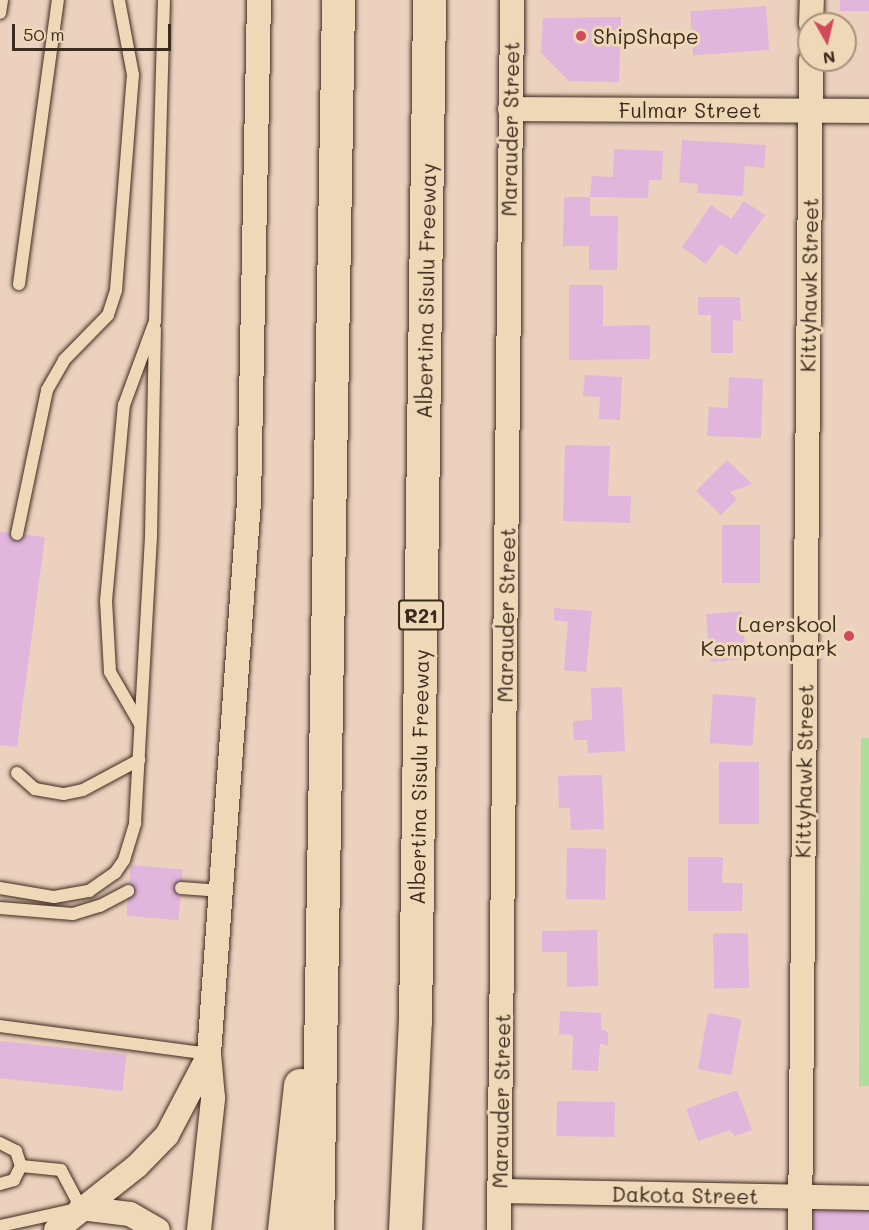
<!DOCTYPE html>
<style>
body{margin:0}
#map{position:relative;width:869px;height:1230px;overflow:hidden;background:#ebd1be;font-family:Mali,sans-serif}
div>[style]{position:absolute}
.green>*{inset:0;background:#afdd9c}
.building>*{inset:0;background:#e0b6dc;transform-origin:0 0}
.roads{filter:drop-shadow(0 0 2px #3b2a1e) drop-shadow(0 0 2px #3b2a1e)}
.lane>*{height:12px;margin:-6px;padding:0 6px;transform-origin:6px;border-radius:6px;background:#eed8b7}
.street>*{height:24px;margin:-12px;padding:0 12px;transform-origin:12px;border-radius:12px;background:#eed8b7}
.highway>*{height:33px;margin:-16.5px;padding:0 16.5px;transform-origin:16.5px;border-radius:16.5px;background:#eed8b7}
.dots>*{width:16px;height:16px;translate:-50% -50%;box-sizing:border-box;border:3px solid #eed8b7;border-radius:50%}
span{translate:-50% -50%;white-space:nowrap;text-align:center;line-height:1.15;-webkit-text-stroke:6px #eed8b7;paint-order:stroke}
.shield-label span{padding:2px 4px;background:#eed8b7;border:2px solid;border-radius:4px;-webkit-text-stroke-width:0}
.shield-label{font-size:20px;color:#3b2a1e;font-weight:700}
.poi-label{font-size:21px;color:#3b2a1e}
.left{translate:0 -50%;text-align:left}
.right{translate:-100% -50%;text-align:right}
.street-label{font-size:21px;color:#3b2a1e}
.north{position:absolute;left:797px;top:12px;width:60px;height:60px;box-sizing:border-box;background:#eed8b7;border:2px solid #a6927a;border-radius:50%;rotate:172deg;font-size:16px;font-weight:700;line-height:24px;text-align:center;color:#3b2a1e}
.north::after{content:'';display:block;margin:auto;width:21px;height:27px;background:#d1495b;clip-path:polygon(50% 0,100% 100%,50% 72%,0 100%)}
.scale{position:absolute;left:12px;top:24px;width:159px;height:27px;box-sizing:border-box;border:3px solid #3b2a1e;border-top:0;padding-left:8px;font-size:18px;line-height:21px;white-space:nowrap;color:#3b2a1e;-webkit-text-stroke:4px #eed8b7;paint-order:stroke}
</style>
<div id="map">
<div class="green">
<div style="clip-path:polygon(861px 738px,869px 738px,869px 1086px,859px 1086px)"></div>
</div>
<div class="building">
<div style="left:840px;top:0;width:29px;height:11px"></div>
<div style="left:766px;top:6px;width:44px;height:76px;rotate:86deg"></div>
<div style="clip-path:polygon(621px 17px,619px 82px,569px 81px,541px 53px,543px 18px)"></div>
<div style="clip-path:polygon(682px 140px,766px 145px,764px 168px,745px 166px,743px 196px,697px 193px,698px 184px,679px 182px)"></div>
<div style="clip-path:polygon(614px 149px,663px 151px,662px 180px,649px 180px,648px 198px,590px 197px,592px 176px,613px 177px)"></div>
<div style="clip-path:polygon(564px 197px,590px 197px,590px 216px,618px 216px,617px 270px,589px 270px,589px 246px,563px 246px)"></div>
<div style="clip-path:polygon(744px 201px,765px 215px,737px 255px,720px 244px,706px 264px,682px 247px,711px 205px,731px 219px)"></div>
<div style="clip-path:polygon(569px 285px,603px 285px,603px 326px,650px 325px,650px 359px,569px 360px)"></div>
<div style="clip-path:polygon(698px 297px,740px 297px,741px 321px,733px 320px,733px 353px,711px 353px,711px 315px,698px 315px)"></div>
<div style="clip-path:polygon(585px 375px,622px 377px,620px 420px,599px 419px,600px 397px,583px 396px)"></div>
<div style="clip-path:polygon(729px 377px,763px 379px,761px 438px,707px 436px,709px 407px,728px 408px)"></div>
<div style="clip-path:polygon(565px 445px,610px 446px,608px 496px,631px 496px,630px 523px,563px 521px)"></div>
<div style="clip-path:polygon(727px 460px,752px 484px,730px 492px,737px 499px,721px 515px,696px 491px)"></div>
<div style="left:722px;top:525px;width:38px;height:58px"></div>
<div style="clip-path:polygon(0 532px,45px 537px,17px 747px,0 745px)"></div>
<div style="clip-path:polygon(554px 608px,592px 611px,586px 672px,564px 670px,568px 622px,554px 620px)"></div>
<div style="left:742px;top:611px;width:48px;height:36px;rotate:85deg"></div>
<div style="clip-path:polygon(622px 687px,625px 751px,588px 753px,587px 740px,574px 740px,573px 721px,592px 720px,591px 688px)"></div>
<div style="left:713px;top:694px;width:43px;height:49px;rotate:4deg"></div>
<div style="left:759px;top:762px;width:62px;height:40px;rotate:90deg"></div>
<div style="clip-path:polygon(602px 775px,604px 829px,571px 830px,570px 808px,559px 808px,558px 776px)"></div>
<div style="left:567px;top:848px;width:39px;height:51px;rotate:1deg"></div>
<div style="clip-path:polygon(688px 857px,723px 857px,722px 883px,743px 883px,742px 911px,688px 911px)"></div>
<div style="left:131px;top:865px;width:52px;height:51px;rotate:5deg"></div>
<div style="clip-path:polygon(597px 930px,598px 986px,567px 987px,567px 952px,542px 952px,542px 931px)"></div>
<div style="left:748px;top:933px;width:55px;height:35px;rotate:89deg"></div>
<div style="clip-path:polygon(560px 1011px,601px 1013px,601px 1029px,608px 1032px,608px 1046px,600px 1043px,598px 1071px,572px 1070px,573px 1035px,559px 1034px)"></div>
<div style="left:708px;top:1013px;width:34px;height:57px;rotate:10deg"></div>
<div style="left:0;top:1041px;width:127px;height:37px;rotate:6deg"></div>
<div style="clip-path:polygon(737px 1090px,752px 1130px,735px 1136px,730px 1130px,698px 1141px,686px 1109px)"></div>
<div style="left:557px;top:1101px;width:58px;height:35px;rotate:1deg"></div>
<div style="left:869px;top:1207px;width:23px;height:56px;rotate:90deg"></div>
</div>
<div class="roads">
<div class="lane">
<div style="left:0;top:13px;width:13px;rotate:-81deg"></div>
<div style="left:19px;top:284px;width:287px;rotate:-82.2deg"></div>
<div style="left:17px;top:534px;width:147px;rotate:-78.2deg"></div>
<div style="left:47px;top:390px;width:34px;rotate:-60deg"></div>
<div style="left:64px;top:360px;width:63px;rotate:-45.6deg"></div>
<div style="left:108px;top:315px;width:26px;rotate:-72deg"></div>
<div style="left:116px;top:290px;width:216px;rotate:-85.5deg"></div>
<div style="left:133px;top:75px;width:76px;rotate:-100.6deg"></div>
<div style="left:140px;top:724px;width:60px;rotate:-120deg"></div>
<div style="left:110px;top:672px;width:71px;rotate:-93.2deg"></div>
<div style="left:106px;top:601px;width:197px;rotate:-84.8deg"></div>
<div style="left:124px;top:405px;width:90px;rotate:-69.7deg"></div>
<div style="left:155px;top:321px;width:321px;rotate:-88.4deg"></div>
<div style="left:17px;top:773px;width:24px;rotate:42deg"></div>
<div style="left:35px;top:789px;width:29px;rotate:10deg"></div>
<div style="left:64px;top:794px;width:19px;rotate:-12deg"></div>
<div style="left:83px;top:790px;width:64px;rotate:-28.2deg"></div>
<div style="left:0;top:888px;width:55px;rotate:9.5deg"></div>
<div style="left:54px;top:897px;width:36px;rotate:-10deg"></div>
<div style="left:89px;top:891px;width:32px;rotate:-35deg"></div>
<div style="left:115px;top:873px;width:16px;rotate:-55deg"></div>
<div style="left:124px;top:860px;width:39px;rotate:-73deg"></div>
<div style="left:135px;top:823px;width:288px;rotate:-86.8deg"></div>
<div style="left:151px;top:535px;width:206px;rotate:-88.9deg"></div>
<div style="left:181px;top:888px;width:41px;rotate:4.2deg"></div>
<div style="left:0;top:908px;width:73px;rotate:4.7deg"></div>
<div style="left:73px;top:914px;width:28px;rotate:-17deg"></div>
<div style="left:100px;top:906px;width:32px;rotate:-28deg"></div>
<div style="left:0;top:1026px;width:211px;rotate:7.6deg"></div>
<div style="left:0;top:1143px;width:18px;rotate:27deg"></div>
<div style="left:16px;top:1151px;width:16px;rotate:72deg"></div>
<div style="left:21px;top:1166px;width:16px;rotate:117deg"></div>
<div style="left:14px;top:1180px;width:15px;rotate:164deg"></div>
<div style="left:0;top:1226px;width:83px;rotate:-12.5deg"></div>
<div style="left:81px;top:1208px;width:43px;rotate:-117.8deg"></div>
<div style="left:61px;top:1170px;width:40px;rotate:-174.3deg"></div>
</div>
<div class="street">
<div style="left:811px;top:24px;width:24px;rotate:-88deg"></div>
<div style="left:510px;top:109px;width:359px;rotate:0.3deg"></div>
<div style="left:500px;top:1191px;width:369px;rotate:1.1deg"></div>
<div style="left:81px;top:1208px;width:49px;rotate:7deg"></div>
<div style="left:130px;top:1214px;width:32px;rotate:30deg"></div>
<div style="left:56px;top:1230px;width:103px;rotate:-38.3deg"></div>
<div style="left:137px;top:1166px;width:43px;rotate:-45.9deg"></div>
<div style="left:167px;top:1135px;width:90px;rotate:-62.3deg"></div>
<div style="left:199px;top:1230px;width:133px;rotate:-83.9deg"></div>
<div style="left:213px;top:1098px;width:44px;rotate:-95.2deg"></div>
<div style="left:209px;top:1054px;width:553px;rotate:-85.86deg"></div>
<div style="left:249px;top:502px;width:502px;rotate:-88.86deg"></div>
<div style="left:499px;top:1230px;width:1230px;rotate:-89.39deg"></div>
<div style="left:800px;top:1230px;width:1170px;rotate:-89.46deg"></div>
</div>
<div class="highway">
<div style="left:284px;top:1230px;width:146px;rotate:-83.7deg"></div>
<div style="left:317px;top:1230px;width:1230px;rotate:-89.02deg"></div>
<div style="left:405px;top:1230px;width:209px;rotate:-87.3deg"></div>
<div style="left:415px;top:1021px;width:1021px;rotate:-89.21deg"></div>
</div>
</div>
<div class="dots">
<div style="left:581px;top:36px;background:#d1495b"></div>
<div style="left:849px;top:636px;background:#d1495b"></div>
</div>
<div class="shield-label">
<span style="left:421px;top:615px">R21</span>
</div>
<div class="poi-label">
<span class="left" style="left:593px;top:36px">ShipShape</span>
<span class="right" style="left:837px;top:636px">Laerskool<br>Kemptonpark</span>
</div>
<div class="street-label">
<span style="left:690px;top:110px">Fulmar Street</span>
<span style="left:510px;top:129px;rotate:-89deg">Marauder Street</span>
<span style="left:809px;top:285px;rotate:-89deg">Kittyhawk Street</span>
<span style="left:426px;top:291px;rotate:-89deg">Albertina Sisulu Freeway</span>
<span style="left:506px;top:615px;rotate:-89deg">Marauder Street</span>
<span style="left:804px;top:771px;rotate:-89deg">Kittyhawk Street</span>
<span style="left:419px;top:777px;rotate:-89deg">Albertina Sisulu Freeway</span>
<span style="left:501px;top:1101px;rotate:-89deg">Marauder Street</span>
<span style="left:685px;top:1195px;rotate:1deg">Dakota Street</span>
</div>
<div class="north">N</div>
<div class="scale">50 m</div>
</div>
